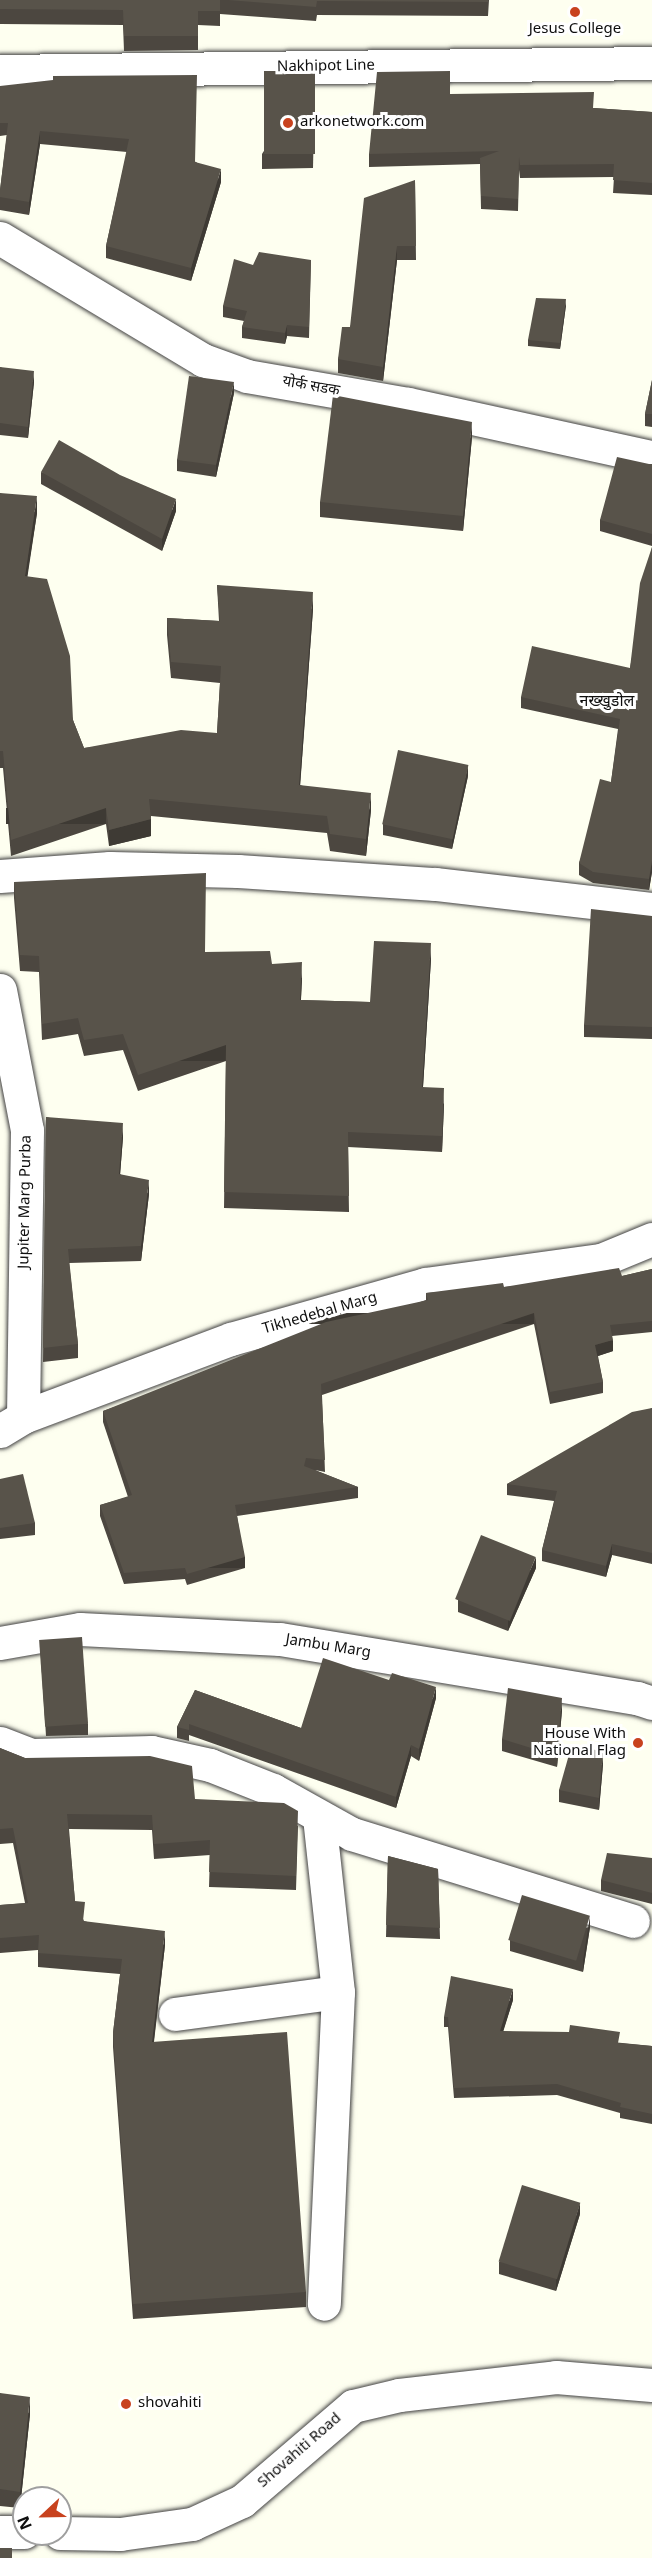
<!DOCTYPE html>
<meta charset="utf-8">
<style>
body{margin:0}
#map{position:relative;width:652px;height:2558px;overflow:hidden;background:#fefff0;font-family:Georgia,"Noto Sans Devanagari",serif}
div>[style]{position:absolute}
.roads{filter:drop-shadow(0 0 2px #424242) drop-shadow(0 0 2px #424242)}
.minor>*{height:33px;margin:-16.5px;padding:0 16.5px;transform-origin:16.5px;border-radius:16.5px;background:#fff}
.wall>*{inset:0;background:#4c4740}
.shaded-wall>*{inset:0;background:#3e3a34;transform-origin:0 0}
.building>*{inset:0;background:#58534a;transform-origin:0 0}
.dots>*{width:16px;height:16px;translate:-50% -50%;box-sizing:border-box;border:3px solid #fff;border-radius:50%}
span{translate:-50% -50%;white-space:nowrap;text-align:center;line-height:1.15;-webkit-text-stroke:6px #fff;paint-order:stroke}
.poi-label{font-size:15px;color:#0f0f0f}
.left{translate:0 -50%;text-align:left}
.right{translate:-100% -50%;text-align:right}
.street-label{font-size:15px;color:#0f0f0f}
.neighbourhood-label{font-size:16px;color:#0f0f0f}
.north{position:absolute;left:12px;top:2486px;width:60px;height:60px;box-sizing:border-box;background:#fff;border:2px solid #9f9f9f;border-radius:50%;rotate:248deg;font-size:16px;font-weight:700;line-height:24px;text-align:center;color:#0f0f0f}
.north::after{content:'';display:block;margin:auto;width:21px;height:27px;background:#c8421e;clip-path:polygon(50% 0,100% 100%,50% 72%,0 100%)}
</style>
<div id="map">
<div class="roads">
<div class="minor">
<div style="left:0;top:71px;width:652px;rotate:-0.7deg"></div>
<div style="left:0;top:238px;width:237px;rotate:31deg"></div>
<div style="left:203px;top:360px;width:47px;rotate:20deg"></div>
<div style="left:247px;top:376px;width:163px;rotate:9.9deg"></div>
<div style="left:408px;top:404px;width:250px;rotate:12.3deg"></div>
<div style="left:0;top:876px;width:110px;rotate:-4.2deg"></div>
<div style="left:110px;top:868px;width:128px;rotate:1.3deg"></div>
<div style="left:238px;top:871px;width:198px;rotate:3.8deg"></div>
<div style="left:436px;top:884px;width:217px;rotate:6.6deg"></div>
<div style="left:0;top:990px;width:143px;rotate:79.1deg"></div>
<div style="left:27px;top:1130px;width:287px;rotate:90.8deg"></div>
<div style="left:0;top:1431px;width:27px;rotate:-31deg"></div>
<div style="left:23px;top:1417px;width:222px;rotate:-20.6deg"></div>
<div style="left:231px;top:1339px;width:202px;rotate:-15.8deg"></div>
<div style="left:425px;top:1284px;width:178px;rotate:-7.8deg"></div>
<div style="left:601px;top:1260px;width:55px;rotate:-22.4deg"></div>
<div style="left:0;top:1643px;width:81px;rotate:-9.9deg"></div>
<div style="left:80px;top:1629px;width:200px;rotate:2.9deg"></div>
<div style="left:280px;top:1639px;width:362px;rotate:9.4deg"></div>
<div style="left:637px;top:1698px;width:16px;rotate:18deg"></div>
<div style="left:0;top:1743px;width:34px;rotate:21deg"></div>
<div style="left:32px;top:1755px;width:120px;rotate:-1.4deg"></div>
<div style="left:152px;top:1752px;width:59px;rotate:12.6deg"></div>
<div style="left:210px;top:1765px;width:68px;rotate:21.6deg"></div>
<div style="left:273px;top:1790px;width:90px;rotate:29.1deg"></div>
<div style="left:352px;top:1834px;width:294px;rotate:17.2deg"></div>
<div style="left:319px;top:1817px;width:176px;rotate:83.8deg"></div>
<div style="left:338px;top:1992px;width:312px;rotate:92.6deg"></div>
<div style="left:175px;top:2014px;width:164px;rotate:-7.7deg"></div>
<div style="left:0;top:2532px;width:24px"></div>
<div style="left:60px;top:2533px;width:60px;rotate:1deg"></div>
<div style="left:120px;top:2534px;width:73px;rotate:-7.9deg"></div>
<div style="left:192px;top:2524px;width:55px;rotate:-24.7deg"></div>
<div style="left:242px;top:2501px;width:146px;rotate:-40.6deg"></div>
<div style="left:353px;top:2406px;width:47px;rotate:-13.4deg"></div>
<div style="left:399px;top:2395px;width:158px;rotate:-6.5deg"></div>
<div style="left:556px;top:2377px;width:96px;rotate:4.8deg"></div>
</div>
</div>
<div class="wall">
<div style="clip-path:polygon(0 0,489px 0,488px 16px,317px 15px,316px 21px,220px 14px,220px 26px,198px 25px,198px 50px,124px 51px,123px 25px,0 24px)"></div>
<div style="clip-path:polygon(315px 71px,313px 168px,262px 169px,262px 154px)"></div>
<div style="clip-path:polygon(0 86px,196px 162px,221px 182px,191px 281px,106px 258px,106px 246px,127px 152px,40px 144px,29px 215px,0 210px,0 190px,7px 135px,0 136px)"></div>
<div style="clip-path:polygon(450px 94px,594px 108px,652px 112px,652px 195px,613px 193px,614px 177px,520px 178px,519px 170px,518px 211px,481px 209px,480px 164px,369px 167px,369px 154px)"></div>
<div style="clip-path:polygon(415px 180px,416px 260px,397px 260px,383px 381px,338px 373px,338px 359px,350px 327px)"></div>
<div style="clip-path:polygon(311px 260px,309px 338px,287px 336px,285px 344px,242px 338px,242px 327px,244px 321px,223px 317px,223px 306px,253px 265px)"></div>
<div style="clip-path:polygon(566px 305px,560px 349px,528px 346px,528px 340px)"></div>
<div style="clip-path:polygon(0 367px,34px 382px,28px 438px,0 435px)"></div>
<div style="clip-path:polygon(652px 380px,652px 427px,645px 426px,645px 414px)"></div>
<div style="clip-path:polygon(234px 393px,216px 477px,177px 471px,177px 460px)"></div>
<div style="clip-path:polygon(472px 437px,463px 531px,320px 517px,320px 502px)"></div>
<div style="clip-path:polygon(649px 464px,652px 464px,652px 546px,600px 531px,600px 520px)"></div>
<div style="clip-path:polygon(41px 472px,176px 511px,162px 551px,41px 484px)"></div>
<div style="clip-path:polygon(0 493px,37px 513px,27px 576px,73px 720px,84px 748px,217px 733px,220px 683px,171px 678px,167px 635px,167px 618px,219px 621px,217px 585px,313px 609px,300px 785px,371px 810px,366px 856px,330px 851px,327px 833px,151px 816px,151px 836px,109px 846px,106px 824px,11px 856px,3px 768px,0 768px)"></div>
<div style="clip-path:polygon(652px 547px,652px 872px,649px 890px,593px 883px,579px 875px,579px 863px,611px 782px,618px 729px,521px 708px,521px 697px,630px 668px)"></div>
<div style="clip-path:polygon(468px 776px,452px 849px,383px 835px,383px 824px)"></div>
<div style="clip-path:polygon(14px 882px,205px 952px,272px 964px,302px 978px,301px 1000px,370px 1002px,431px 959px,423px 1087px,444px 1104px,442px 1152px,348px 1147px,349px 1212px,224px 1208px,226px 1061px,138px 1091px,123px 1050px,84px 1056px,78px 1034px,42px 1040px,39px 972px,20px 971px,14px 898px)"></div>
<div style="clip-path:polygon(652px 916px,652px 1039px,584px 1037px,584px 1025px)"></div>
<div style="clip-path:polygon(46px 1117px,123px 1137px,120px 1174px,149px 1194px,141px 1261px,69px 1263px,78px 1344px,78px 1358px,43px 1362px)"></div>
<div style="clip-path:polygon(652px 1269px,652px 1332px,612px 1336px,613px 1351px,598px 1356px,603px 1382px,603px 1393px,550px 1404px,534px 1324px,322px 1395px,325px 1472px,315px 1470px,358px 1487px,358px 1498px,237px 1516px,245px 1568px,187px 1585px,185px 1579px,124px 1584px,100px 1516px,100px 1505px,128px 1497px,103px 1422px,103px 1411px,426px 1300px,426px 1293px,504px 1287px,622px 1276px)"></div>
<div style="clip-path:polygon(652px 1408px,652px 1564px,612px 1555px,606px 1577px,542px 1561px,542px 1550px,554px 1501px,507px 1495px,507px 1484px)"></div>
<div style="clip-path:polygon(0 1479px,35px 1523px,35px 1535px,0 1539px)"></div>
<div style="clip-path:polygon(536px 1568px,508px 1631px,458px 1612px,458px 1600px)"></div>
<div style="clip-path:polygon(40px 1644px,88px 1724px,88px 1735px,46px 1736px)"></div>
<div style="clip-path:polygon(195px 1690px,301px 1728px,436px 1698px,419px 1761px,411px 1756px,396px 1808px,189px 1735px,189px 1741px,177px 1738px,177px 1727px)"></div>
<div style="clip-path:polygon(562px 1710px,557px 1767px,502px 1751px,502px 1739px)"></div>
<div style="clip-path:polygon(0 1748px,25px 1758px,298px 1826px,296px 1890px,209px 1887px,210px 1855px,154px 1859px,152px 1830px,69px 1829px,75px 1901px,84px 1921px,165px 1945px,154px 2042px,306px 2292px,306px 2307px,133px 2319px,113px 2047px,113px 2033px,120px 1974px,38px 1967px,38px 1950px,0 1953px,0 1905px,25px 1903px,13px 1843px,0 1844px)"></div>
<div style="clip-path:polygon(603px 1764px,599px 1810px,559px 1802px,559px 1790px)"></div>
<div style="clip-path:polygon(388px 1856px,438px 1869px,440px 1939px,386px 1937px)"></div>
<div style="clip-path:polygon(652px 1858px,652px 1904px,601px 1891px,601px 1880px)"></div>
<div style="clip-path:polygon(590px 1927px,583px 1972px,510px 1951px,510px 1940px)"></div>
<div style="clip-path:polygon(513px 2000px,503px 2031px,652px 2046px,652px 2124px,620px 2118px,620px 2113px,557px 2095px,454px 2098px,448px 2027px,444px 2027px,444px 2017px)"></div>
<div style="clip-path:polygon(580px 2214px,556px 2291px,499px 2274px,499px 2262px)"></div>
<div style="clip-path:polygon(0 2393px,30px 2414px,20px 2508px,0 2506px)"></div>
</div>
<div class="shaded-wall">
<div style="clip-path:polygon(40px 131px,40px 144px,29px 215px,29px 202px)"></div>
<div style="clip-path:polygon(221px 169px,221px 182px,191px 281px,191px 268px)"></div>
<div style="clip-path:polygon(397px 246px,397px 260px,383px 381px,383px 367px)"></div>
<div style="clip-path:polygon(566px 299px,566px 305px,560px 349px,560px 343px)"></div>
<div style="clip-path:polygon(287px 325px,287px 336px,285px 344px,285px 333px)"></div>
<div style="clip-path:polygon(34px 371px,34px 382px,28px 438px,28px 427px)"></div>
<div style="clip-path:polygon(234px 382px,234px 393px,216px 477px,216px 465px)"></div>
<div style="clip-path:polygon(472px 422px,472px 437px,463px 531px,463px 516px)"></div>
<div style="clip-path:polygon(37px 496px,37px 513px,25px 593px,25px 576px)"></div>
<div style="clip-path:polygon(176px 499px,176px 511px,162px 551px,162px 539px)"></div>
<div style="clip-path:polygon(313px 592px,313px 609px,299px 801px,299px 785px)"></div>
<div style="clip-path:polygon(468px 765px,468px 776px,452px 849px,452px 838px)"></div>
<div style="clip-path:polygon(371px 793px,371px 810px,366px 856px,366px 839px)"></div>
<div style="left:106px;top:808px;width:16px;height:100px;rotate:90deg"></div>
<div style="clip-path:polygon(151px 819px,151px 836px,109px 846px,109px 830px)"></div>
<div style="clip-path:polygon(652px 861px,652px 872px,649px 890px,649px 879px)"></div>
<div style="clip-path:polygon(431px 943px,431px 959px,422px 1103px,422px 1087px)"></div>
<div style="clip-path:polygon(302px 962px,302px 978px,300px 1016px,300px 1000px)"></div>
<div style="left:226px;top:1045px;width:16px;height:93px;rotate:90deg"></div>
<div style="clip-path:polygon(444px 1088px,444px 1104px,442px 1152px,442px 1136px)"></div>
<div style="clip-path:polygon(123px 1123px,123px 1137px,119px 1189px,119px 1174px)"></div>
<div style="clip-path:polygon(149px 1180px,149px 1194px,141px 1261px,141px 1246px)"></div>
<div style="left:534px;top:1313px;width:11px;height:225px;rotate:90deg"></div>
<div style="clip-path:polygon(613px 1340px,613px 1351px,595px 1357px,595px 1345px)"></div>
<div style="clip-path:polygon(612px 1544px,612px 1555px,606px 1577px,606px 1566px)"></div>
<div style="left:245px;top:1557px;width:11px;height:60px;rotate:90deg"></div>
<div style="clip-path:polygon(536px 1557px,536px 1568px,508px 1631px,508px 1620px)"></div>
<div style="clip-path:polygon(436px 1687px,436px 1698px,419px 1761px,419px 1749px)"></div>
<div style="clip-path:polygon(562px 1698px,562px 1710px,557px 1767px,557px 1756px)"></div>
<div style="clip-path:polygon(411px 1745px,411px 1756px,396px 1808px,396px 1797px)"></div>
<div style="clip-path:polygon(603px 1752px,603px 1764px,599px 1810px,599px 1798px)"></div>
<div style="clip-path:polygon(590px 1916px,590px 1927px,583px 1972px,583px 1961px)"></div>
<div style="clip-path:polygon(165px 1931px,165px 1945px,152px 2056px,152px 2042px)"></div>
<div style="clip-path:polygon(513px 1989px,513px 2000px,500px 2042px,500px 2031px)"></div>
<div style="clip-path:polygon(580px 2203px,580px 2214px,556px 2291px,556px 2280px)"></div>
<div style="clip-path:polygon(30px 2397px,30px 2414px,20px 2508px,20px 2492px)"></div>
</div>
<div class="building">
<div style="clip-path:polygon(0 0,220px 0,220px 11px,198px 11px,198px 36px,124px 36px,123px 10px,0 9px)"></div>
<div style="clip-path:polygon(228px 0,488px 0,488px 2px,317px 1px,316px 7px)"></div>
<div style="left:264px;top:71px;width:51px;height:83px"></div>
<div style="clip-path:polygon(450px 71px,450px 94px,594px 92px,593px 108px,652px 112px,652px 183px,613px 180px,614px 164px,520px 165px,519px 157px,518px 199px,481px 196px,480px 158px,499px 151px,369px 154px,377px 72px)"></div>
<div style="clip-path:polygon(197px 75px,195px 162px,221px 169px,191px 268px,106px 246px,129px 139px,40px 131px,29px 202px,0 197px,0 190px,8px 123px,0 123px,0 86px,53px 80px,53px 76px)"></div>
<div style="clip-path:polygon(415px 180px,416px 246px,397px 246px,383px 367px,338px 359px,342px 327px,350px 327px,364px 198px)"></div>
<div style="clip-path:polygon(259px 252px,311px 260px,309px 327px,287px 325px,285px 333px,242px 327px,247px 311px,223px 306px,234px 259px,253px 265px)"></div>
<div style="clip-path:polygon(536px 298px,566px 299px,560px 343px,528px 340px)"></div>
<div style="clip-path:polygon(0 367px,34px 371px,28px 427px,0 423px)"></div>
<div style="clip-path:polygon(189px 376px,234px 382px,216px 465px,177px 460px)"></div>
<div style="clip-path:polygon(652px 380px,652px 414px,645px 414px)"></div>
<div style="clip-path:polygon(333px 395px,472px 422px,463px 516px,320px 502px)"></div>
<div style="clip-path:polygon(59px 440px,120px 475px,176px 499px,162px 539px,41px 472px)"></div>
<div style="clip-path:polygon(617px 457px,649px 464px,652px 464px,652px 534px,600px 520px)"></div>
<div style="clip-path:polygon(0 493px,37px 496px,25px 576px,47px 579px,70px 656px,73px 720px,84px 748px,181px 730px,217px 733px,221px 666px,171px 662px,167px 618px,220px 621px,217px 585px,313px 592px,299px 785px,371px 793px,366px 839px,330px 834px,327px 816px,149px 799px,151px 819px,109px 830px,106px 808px,11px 840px,3px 751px,0 751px)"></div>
<div style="clip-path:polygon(652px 547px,652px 861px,649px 879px,593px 872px,579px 863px,600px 779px,611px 782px,620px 719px,521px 697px,532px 646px,630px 668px,640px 583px)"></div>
<div style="left:398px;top:750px;width:72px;height:76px;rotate:12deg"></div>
<div style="clip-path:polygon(206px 873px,205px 952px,270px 951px,272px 964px,302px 962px,300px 1000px,370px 1002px,374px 941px,431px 943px,422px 1087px,444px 1088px,442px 1136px,348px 1132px,349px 1196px,224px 1192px,226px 1045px,138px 1075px,123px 1034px,84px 1040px,78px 1018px,42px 1024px,39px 956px,20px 955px,14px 882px)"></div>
<div style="clip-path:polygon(591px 909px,652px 916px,652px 1027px,584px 1025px)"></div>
<div style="clip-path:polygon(46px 1117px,123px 1123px,119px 1174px,149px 1180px,141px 1246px,68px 1249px,78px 1344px,43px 1348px)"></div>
<div style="clip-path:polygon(619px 1268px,622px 1276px,652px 1269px,652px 1321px,610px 1325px,613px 1340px,595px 1345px,603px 1382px,550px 1392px,534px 1313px,321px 1384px,325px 1460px,306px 1458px,304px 1466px,358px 1487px,235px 1505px,245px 1557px,187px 1574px,185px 1568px,124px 1573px,100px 1505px,132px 1495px,103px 1411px,326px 1322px,428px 1300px,426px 1293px,503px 1283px,504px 1287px)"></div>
<div style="clip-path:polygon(652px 1408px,652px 1553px,612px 1544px,606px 1566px,542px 1550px,557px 1491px,507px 1484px,632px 1412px)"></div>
<div style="clip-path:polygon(23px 1474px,35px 1523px,0 1528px,0 1479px)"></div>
<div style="left:481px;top:1535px;width:59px;height:69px;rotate:22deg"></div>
<div style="left:82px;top:1637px;width:87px;height:43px;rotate:86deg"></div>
<div style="clip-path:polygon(323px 1658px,389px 1680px,392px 1673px,436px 1687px,419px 1749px,411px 1745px,396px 1797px,189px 1724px,189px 1730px,177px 1727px,195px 1690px,301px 1728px)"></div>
<div style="clip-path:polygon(508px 1688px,562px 1698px,557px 1756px,502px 1739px)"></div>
<div style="clip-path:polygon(572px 1744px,603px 1752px,599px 1798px,559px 1790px)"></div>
<div style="clip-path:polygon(0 1748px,25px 1758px,150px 1756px,192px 1766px,195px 1799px,284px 1803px,298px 1811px,296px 1876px,209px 1872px,210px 1840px,154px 1844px,152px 1815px,67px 1814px,75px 1901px,85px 1902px,83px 1921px,165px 1931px,152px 2042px,287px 2032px,306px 2292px,133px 2304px,113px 2033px,122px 1959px,38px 1953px,39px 1935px,0 1938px,0 1905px,28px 1903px,13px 1828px,0 1829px)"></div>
<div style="clip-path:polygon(607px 1853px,652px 1858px,652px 1893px,601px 1880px)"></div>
<div style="clip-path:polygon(388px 1856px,438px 1869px,440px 1928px,386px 1925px)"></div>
<div style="left:522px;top:1895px;width:71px;height:47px;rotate:17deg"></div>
<div style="clip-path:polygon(451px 1976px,513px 1989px,500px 2031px,569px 2032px,570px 2025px,620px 2032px,618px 2043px,652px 2046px,652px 2114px,620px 2107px,621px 2103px,557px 2084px,454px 2088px,448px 2017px,444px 2017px)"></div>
<div style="left:522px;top:2185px;width:61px;height:80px;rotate:17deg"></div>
<div style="clip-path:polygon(0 2393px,30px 2397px,20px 2492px,0 2489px)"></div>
<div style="left:0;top:2548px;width:12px;height:10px"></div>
</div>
<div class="dots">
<div style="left:575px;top:12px;background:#c8421e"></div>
<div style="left:288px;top:123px;background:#c8421e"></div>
<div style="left:638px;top:1743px;background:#c8421e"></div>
<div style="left:126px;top:2404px;background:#c8421e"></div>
</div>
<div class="poi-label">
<span style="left:575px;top:30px">Jesus College</span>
<span class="left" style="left:300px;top:123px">arkonetwork.com</span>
<span class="right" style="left:626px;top:1743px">House With<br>National Flag</span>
<span class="left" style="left:138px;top:2404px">shovahiti</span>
</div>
<div class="street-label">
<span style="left:326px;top:67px;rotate:-1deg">Nakhipot Line</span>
<span style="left:311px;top:387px;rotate:10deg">योर्क सडक</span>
<span style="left:26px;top:1202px;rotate:-89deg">Jupiter Marg Purba</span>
<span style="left:320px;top:1314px;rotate:-16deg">Tikhedebal Marg</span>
<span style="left:328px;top:1647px;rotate:9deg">Jambu Marg</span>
<span style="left:300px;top:2451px;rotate:-41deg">Shovahiti Road</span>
</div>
<div class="neighbourhood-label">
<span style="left:607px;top:703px">नख्खुडोल</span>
</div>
<div class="north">N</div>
</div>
